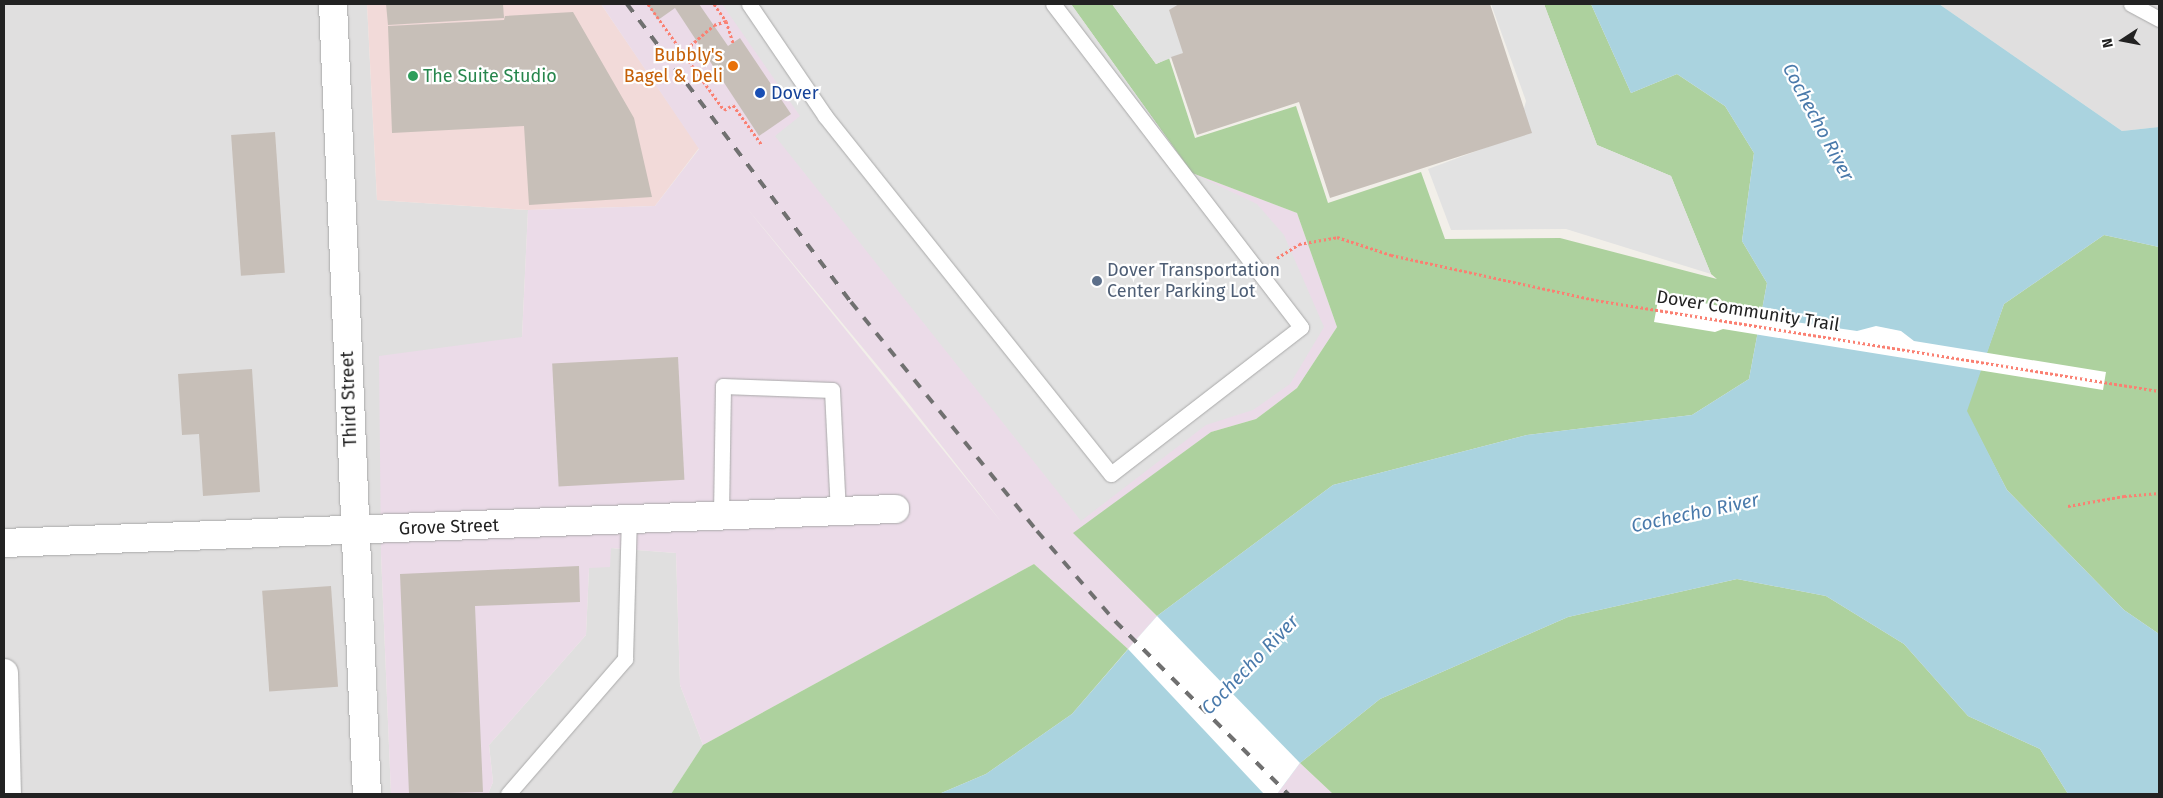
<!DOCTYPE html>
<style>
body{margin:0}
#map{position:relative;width:2163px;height:798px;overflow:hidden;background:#f2efe9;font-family:"Fira Sans",sans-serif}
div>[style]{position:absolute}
.residential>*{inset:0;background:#e0dfdf}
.commercial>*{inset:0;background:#f2dad9}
.industrial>*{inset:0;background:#ebdbe8}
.forest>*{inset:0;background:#add19e}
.parking>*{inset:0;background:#e2e2e2}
.water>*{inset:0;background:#aad3df}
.pier>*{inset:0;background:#fff}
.building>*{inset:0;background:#c7bfb8;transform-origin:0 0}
.path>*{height:3px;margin-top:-1.5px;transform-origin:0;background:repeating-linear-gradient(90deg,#fa8072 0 2.5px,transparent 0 5px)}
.roads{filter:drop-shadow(0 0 1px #a9a9a9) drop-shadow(0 0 1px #a9a9a9)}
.service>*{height:15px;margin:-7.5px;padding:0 7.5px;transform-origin:7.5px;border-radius:7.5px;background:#fff}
.minor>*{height:28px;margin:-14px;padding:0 14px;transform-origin:14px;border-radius:14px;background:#fff}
.tertiary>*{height:28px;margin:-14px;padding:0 14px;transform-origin:14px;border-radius:14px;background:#fff}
.rail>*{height:4px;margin-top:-2px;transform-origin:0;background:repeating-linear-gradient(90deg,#707070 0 10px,transparent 0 20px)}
.dots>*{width:14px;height:14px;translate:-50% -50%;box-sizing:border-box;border:2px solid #fff;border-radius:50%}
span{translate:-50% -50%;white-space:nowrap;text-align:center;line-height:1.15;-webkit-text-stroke:4.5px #fff;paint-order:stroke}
.food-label{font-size:18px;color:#c56008}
.right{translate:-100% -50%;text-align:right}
.leisure-label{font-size:18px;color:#27864d}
.left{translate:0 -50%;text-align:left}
.transit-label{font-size:18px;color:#164399}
.service-label{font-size:18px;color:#4e5e75}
.street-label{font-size:18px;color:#222}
.water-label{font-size:19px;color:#4a7aab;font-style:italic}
.frame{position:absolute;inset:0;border:5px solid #222;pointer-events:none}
.north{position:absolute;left:2098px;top:15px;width:50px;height:50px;-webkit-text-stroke:4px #fff;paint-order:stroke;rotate:259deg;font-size:14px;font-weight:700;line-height:20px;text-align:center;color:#222}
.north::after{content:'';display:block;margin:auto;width:18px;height:22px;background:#222;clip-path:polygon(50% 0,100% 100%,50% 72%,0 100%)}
</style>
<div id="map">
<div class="residential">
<div style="clip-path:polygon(4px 4px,367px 4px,377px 200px,528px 210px,522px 337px,381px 554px,391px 794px,4px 794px)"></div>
<div style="clip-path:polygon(1939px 4px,2159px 4px,2159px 127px,2122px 131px)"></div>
<div style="clip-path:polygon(611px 548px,676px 553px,680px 685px,703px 745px,671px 794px,488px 794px,493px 782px,489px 745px,586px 635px,589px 568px)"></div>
</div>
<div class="commercial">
<div style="clip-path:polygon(367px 4px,601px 4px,699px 148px,655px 206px,528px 210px,377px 200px)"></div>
</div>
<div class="industrial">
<div style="clip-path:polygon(evenodd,601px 4px,1071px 4px,1192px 173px,1297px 213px,1337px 327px,1297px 388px,1256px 419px,1211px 432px,1074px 533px,1157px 616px,1128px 649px,1034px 564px,703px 745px,680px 685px,676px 553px,611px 548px,610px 567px,589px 568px,586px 635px,489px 745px,493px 782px,488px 794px,391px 794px,381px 554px,379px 356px,522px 337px,528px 210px,655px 206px,699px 149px,601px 4px,746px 207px,902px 395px,1003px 524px,746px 207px)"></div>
<div style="clip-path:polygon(1300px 763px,1333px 794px,1277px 794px)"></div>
</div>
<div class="forest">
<div style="clip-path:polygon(1071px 4px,1112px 4px,1156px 64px,1169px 58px,1195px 138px,1296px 106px,1328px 203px,1421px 172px,1445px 239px,1560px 238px,1717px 279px,1711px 274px,1671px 176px,1597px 145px,1544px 4px,1591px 4px,1631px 93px,1677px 74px,1725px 106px,1754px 153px,1742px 241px,1767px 283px,1749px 379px,1692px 415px,1527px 435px,1333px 485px,1157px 616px,1073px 533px,1211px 432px,1256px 419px,1297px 388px,1337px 327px,1297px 213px,1192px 173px)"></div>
<div style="clip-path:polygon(2104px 235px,2159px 247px,2159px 634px,2124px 610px,2007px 490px,1966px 411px,2004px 304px)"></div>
<div style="clip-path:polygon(1034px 564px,1128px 649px,1072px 714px,986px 774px,939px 794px,671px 794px,703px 745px)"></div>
<div style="clip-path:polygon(1737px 579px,1826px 596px,1904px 644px,1968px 716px,2040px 749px,2068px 794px,1333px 794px,1300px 763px,1380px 699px,1568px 617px)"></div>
</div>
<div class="parking">
<div style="clip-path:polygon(722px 4px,1071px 4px,1192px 173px,1257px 204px,1284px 235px,1324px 327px,1290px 384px,1253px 410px,1206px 425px,1081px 521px,775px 136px,800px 116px)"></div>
<div style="clip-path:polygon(1112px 4px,1183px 4px,1173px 8px,1188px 51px,1156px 64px)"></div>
<div style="clip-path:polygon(1491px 4px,1544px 4px,1597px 145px,1671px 176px,1711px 274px,1566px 229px,1451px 230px,1428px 169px,1517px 136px,1526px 101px)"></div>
</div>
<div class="water">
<div style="clip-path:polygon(1591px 4px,1939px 4px,2122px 131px,2159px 127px,2159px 247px,2104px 235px,2004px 304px,1967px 411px,2007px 490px,2124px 610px,2159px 634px,2159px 794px,2068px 794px,2040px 749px,1968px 716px,1904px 644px,1826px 596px,1737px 579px,1568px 617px,1380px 699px,1300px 763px,1277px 794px,939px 794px,986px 774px,1072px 714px,1157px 616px,1333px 485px,1527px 435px,1692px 415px,1749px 379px,1767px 283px,1742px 241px,1754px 153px,1725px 106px,1677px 74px,1631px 93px)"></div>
</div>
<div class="pier">
<div style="clip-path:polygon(1659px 295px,1720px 306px,1727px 312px,1857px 331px,1876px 326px,1901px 331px,1914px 341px,2106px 372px,2103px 390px,1723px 329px,1715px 332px,1654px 322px)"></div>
<div style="clip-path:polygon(1157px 616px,1300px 763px,1277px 794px,1264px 794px,1128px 649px)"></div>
</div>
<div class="building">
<div style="clip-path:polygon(386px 4px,503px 4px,504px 18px,388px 25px)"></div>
<div style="clip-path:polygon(647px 4px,699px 4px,728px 46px,740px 38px,791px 114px,759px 136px,675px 8px,658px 20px)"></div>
<div style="clip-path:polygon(1179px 4px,1490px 4px,1532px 133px,1330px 198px,1299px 102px,1197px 135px,1171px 57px,1183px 53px,1169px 10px)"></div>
<div style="clip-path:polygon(573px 12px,634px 118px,652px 197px,529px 205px,524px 126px,392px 133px,388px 26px,504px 20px,505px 16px)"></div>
<div style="left:275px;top:132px;width:141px;height:44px;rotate:86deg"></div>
<div style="left:678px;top:357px;width:123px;height:126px;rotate:87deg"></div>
<div style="clip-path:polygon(252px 369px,260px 492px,203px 496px,199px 434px,182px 435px,178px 374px)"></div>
<div style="clip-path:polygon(579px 566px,580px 602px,475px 606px,483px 792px,409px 794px,400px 574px)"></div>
<div style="left:331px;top:586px;width:101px;height:69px;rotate:86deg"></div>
</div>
<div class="path">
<div style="left:648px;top:4px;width:130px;rotate:54.4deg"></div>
<div style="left:724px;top:110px;width:10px;rotate:-29deg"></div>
<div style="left:733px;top:105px;width:49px;rotate:54.1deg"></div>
<div style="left:714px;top:4px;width:21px;rotate:55deg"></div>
<div style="left:726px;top:21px;width:23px;rotate:72deg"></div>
<div style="left:683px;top:52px;width:41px;rotate:-41.1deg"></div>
<div style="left:714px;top:25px;width:13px;rotate:-18deg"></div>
<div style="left:1277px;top:258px;width:26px;rotate:-32deg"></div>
<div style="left:1299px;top:244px;width:39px;rotate:-10deg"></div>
<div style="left:1337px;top:237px;width:57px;rotate:18.4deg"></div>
<div style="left:1391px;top:255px;width:215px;rotate:12.4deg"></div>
<div style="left:1601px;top:301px;width:565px;rotate:9.16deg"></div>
<div style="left:2068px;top:506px;width:57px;rotate:-10.1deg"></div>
<div style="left:2124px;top:496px;width:35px;rotate:-5deg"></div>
</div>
<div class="roads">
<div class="service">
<div style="left:749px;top:4px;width:135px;rotate:55.8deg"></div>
<div style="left:825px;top:116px;width:458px;rotate:51.4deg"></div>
<div style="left:1111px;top:474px;width:240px;rotate:-37.7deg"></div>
<div style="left:1301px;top:327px;width:407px;rotate:-127.5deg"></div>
<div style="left:2131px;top:4px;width:32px;rotate:28deg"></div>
<div style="left:721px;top:514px;width:128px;rotate:-89.1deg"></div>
<div style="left:723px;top:386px;width:109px;rotate:2.1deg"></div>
<div style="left:832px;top:390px;width:123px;rotate:87.2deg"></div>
<div style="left:508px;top:794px;width:179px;rotate:-49.1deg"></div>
<div style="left:625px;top:659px;width:140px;rotate:-88.4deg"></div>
</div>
<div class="minor">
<div style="left:333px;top:4px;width:791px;rotate:87.54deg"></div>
<div style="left:4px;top:543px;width:892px;rotate:-2.19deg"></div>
</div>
<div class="tertiary">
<div style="left:4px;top:673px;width:121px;rotate:88.6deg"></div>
</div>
</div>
<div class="rail">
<div style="left:627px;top:4px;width:373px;rotate:53.1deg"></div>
<div style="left:851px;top:302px;width:295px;rotate:50.9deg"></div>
<div style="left:1037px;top:531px;width:119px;rotate:49.1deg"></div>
<div style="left:1115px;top:621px;width:245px;rotate:45deg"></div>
</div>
<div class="dots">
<div style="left:733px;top:66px;background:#e8710a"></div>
<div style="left:413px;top:76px;background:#2e9e5b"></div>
<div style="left:760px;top:93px;background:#1a4fb4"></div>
<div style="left:1097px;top:281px;background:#5c6f8a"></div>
</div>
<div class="food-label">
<span class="right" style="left:723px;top:66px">Bubbly's<br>Bagel &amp; Deli</span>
</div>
<div class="leisure-label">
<span class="left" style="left:423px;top:76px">The Suite Studio</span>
</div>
<div class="transit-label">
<span class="left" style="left:771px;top:93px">Dover</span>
</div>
<div class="service-label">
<span class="left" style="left:1107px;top:281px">Dover Transportation<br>Center Parking Lot</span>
</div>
<div class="street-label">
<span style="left:1748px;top:311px;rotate:9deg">Dover Community Trail</span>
<span style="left:349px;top:399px;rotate:-92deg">Third Street</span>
<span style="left:449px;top:527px;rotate:-2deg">Grove Street</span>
</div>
<div class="water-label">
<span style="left:1818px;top:122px;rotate:62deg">Cochecho River</span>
<span style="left:1695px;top:513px;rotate:-12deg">Cochecho River</span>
<span style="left:1250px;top:665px;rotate:-46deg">Cochecho River</span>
</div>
<div class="frame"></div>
<div class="north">N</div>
</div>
